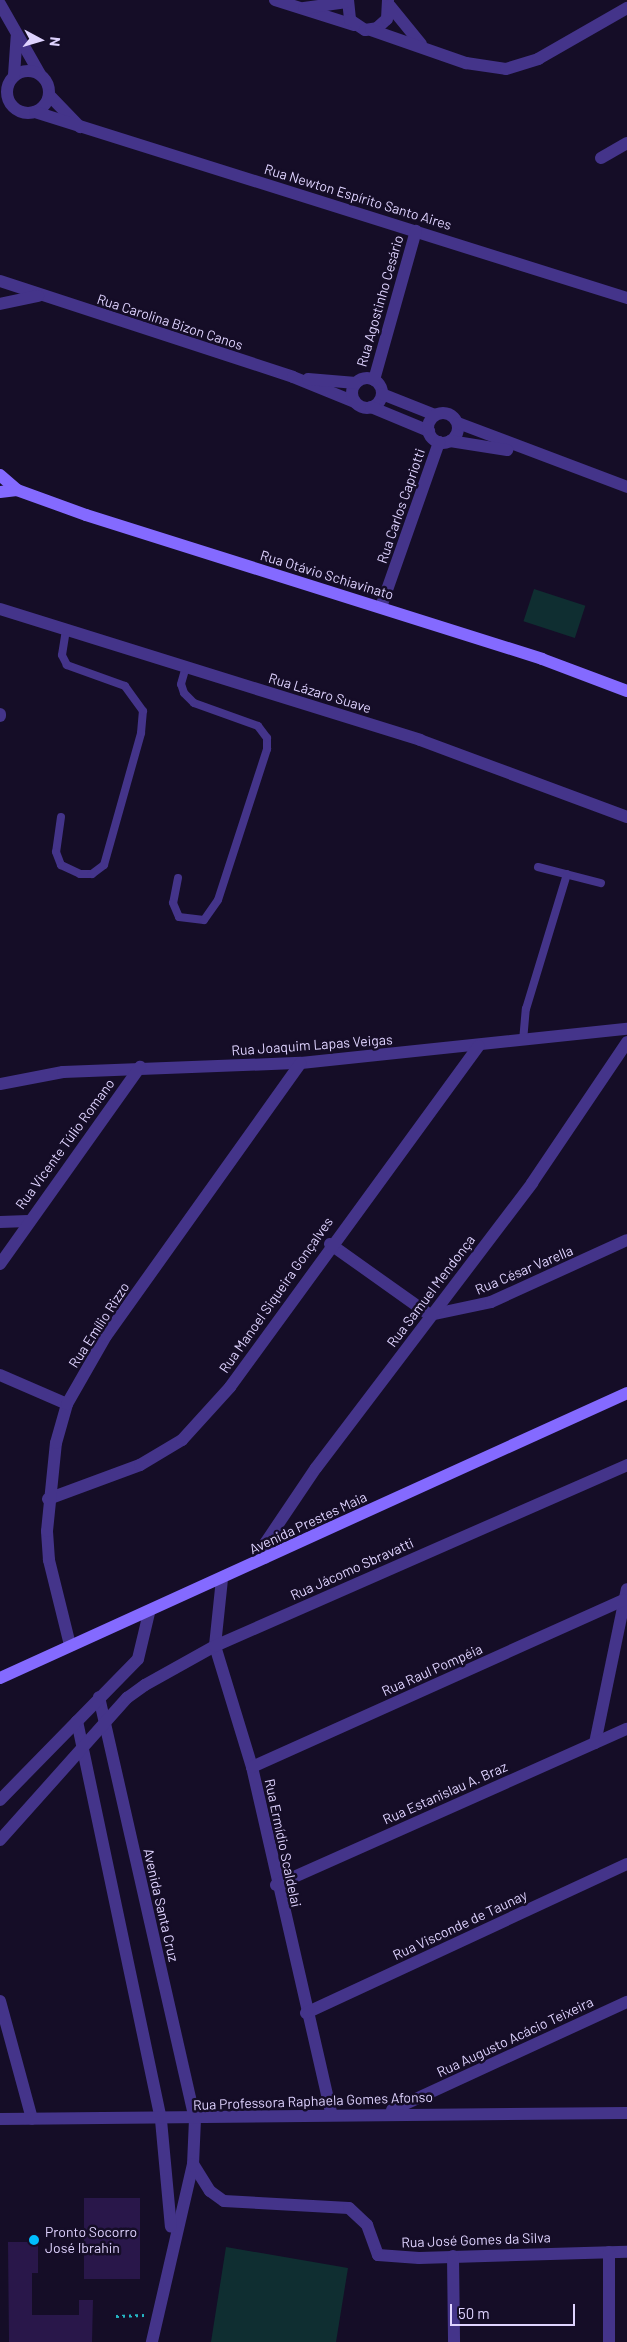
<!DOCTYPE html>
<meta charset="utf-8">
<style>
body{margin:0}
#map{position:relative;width:627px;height:2342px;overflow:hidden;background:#150d27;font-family:Barlow,sans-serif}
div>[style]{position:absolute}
.green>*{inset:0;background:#0f2e31;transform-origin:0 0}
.building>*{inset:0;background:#29174a;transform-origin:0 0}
.path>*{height:3px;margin-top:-1.5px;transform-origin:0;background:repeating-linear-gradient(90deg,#24b4c2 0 2.5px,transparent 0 6.5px)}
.lane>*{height:8px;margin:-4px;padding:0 4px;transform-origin:4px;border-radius:4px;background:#44348a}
.street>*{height:12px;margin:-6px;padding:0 6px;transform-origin:6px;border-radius:6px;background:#44348a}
.street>.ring{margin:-6px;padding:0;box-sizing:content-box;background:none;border:12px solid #44348a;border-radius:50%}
.secondary>*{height:12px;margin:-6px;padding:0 6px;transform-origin:6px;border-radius:6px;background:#846aff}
.dots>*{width:14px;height:14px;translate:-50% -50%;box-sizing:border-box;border:2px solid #150d27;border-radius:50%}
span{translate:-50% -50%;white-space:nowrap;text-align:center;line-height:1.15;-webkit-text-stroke:5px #150d27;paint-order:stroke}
.street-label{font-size:14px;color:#dfd3ff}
.poi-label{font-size:14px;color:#dfd3ff}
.left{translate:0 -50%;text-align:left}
.north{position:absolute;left:15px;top:15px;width:50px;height:50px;-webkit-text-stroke:4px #150d27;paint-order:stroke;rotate:96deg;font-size:14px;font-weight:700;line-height:20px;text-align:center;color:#dfd3ff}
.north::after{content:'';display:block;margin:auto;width:18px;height:22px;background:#dfd3ff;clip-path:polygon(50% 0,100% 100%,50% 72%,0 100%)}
.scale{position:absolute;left:450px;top:2304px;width:125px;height:22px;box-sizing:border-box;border:2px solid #dfd3ff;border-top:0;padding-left:6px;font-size:15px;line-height:18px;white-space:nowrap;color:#dfd3ff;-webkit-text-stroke:4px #150d27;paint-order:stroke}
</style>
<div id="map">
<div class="green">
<div style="left:534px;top:589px;width:54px;height:34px;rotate:18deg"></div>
<div style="clip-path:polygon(226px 2247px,348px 2268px,336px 2342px,211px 2342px)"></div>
</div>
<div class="building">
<div style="left:84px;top:2198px;width:56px;height:81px"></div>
<div style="clip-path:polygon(8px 2242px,38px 2242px,38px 2273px,32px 2273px,32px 2315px,79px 2315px,79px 2300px,93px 2300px,92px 2342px,9px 2342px)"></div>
</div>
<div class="path">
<div style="left:116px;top:2316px;width:28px;rotate:-2deg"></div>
</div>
<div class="lane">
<div style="left:61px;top:817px;width:35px;rotate:98deg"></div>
<div style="left:56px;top:852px;width:14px;rotate:69deg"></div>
<div style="left:61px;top:865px;width:21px;rotate:25deg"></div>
<div style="left:80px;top:874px;width:12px"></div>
<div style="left:92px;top:874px;width:15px;rotate:-37deg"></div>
<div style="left:104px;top:865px;width:137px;rotate:-74.3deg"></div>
<div style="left:141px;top:733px;width:22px;rotate:-85deg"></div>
<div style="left:143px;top:711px;width:31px;rotate:-126deg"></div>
<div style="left:125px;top:686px;width:62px;rotate:-160.1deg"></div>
<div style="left:67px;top:665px;width:11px;rotate:-117deg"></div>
<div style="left:62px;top:655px;width:25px;rotate:-81deg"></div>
<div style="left:538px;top:867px;width:65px;rotate:14.3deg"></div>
<div style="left:178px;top:878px;width:25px;rotate:101deg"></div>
<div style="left:173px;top:903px;width:15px;rotate:67deg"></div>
<div style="left:179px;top:917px;width:25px;rotate:7deg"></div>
<div style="left:204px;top:920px;width:24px;rotate:-55deg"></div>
<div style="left:218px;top:900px;width:159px;rotate:-72deg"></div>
<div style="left:267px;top:749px;width:11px;rotate:-90deg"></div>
<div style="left:267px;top:738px;width:15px;rotate:-127deg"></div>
<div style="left:258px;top:726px;width:68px;rotate:-160.2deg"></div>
<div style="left:194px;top:703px;width:14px;rotate:-135deg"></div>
<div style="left:184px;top:693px;width:9px;rotate:-108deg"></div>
<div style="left:181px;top:684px;width:18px;rotate:-74deg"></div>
<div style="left:523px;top:1041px;width:32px;rotate:-85deg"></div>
<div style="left:526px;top:1009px;width:141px;rotate:-73.1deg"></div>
</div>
<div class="street">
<div style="left:275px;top:0;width:83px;rotate:17.6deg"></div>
<div style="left:348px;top:0;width:20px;rotate:84deg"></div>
<div style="left:350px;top:20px;width:18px;rotate:34deg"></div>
<div style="left:365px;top:30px;width:12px;rotate:-9deg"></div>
<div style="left:377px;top:28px;width:13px;rotate:-42deg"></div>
<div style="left:387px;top:19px;width:19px;rotate:-87deg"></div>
<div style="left:0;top:4px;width:81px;rotate:60.3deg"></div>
<div style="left:390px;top:6px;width:49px;rotate:50.8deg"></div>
<div style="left:304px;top:8px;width:43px;rotate:-7.9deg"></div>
<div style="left:371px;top:30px;width:101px;rotate:19.2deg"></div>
<div style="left:466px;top:63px;width:40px;rotate:8.5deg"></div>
<div style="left:506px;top:69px;width:34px;rotate:-17deg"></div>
<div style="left:538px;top:59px;width:103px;rotate:-29.8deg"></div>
<div class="ring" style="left:7px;top:71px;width:30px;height:30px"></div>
<div style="left:14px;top:75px;width:39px;rotate:-86deg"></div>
<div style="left:49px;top:95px;width:45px;rotate:45.9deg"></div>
<div style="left:35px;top:112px;width:621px;rotate:17.44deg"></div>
<div style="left:601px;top:158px;width:30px;rotate:-30deg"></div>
<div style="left:0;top:281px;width:308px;rotate:18.1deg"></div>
<div style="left:293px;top:377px;width:67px;rotate:22deg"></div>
<div style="left:0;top:304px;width:39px;rotate:-12deg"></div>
<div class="ring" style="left:352px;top:378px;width:18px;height:18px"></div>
<div style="left:308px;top:379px;width:48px;rotate:4.8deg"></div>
<div style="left:374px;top:380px;width:155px;rotate:-74.3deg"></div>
<div style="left:382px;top:394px;width:57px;rotate:21.6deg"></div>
<div style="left:371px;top:407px;width:63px;rotate:22.5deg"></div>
<div class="ring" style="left:428px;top:413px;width:18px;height:18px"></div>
<div style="left:458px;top:423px;width:181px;rotate:20.7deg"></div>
<div style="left:450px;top:441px;width:58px;rotate:9deg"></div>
<div style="left:381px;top:607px;width:175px;rotate:-70.6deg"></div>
<div style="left:0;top:609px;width:440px;rotate:17.3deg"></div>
<div style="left:420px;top:740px;width:221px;rotate:20.4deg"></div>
<div style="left:0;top:714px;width:2px;rotate:90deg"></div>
<div style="left:0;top:1084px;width:64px;rotate:-10.8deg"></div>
<div style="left:63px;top:1072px;width:238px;rotate:-2.2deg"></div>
<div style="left:301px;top:1063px;width:328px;rotate:-6deg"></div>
<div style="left:0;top:1222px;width:28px;rotate:-2deg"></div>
<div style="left:330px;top:1244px;width:123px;rotate:35.4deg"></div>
<div style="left:0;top:1264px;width:242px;rotate:-54.6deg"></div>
<div style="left:430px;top:1315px;width:62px;rotate:-12deg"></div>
<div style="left:491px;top:1302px;width:149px;rotate:-24.5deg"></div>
<div style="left:0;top:1375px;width:73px;rotate:23.4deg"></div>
<div style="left:48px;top:1499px;width:98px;rotate:-20.3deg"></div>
<div style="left:140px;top:1465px;width:49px;rotate:-30.8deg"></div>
<div style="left:182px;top:1440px;width:72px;rotate:-47.8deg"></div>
<div style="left:230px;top:1387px;width:422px;rotate:-53.9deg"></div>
<div style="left:265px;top:1558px;width:16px;rotate:-86deg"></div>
<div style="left:266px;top:1542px;width:89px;rotate:-56deg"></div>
<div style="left:316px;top:1468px;width:358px;rotate:-52.8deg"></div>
<div style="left:532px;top:1183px;width:170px;rotate:-56deg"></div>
<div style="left:222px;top:1579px;width:67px;rotate:96deg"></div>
<div style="left:215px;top:1646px;width:127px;rotate:73deg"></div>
<div style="left:252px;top:1767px;width:355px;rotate:77.1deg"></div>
<div style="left:70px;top:1645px;width:88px;rotate:-103.9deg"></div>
<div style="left:49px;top:1560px;width:29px;rotate:-94deg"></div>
<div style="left:47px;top:1531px;width:88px;rotate:-84.2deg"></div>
<div style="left:56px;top:1443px;width:41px;rotate:-74.2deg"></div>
<div style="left:67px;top:1404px;width:78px;rotate:-60.2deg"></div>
<div style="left:106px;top:1336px;width:335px;rotate:-54.5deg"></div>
<div style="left:99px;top:1697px;width:433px;rotate:77.2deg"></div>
<div style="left:195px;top:2119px;width:45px;rotate:92.5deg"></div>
<div style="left:193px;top:2164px;width:183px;rotate:103deg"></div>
<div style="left:77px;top:1721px;width:408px;rotate:78.1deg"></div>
<div style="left:161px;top:2120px;width:107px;rotate:84.7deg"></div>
<div style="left:595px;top:1743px;width:157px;rotate:-78.3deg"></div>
<div style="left:252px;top:1767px;width:408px;rotate:-24.2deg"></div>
<div style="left:0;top:1800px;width:197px;rotate:-45.6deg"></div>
<div style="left:138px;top:1659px;width:47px;rotate:-76.6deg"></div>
<div style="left:0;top:1840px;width:191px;rotate:-48.2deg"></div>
<div style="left:127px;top:1698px;width:22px;rotate:-36deg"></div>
<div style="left:145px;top:1685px;width:80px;rotate:-29.1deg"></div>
<div style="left:215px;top:1646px;width:450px;rotate:-23.7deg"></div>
<div style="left:276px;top:1885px;width:384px;rotate:-24deg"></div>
<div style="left:0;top:2001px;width:122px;rotate:74.8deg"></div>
<div style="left:306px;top:2013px;width:354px;rotate:-24.9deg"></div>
<div style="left:392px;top:2110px;width:259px;rotate:-24.7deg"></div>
<div style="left:0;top:2119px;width:627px;rotate:-0.55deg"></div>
<div style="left:193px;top:2164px;width:32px;rotate:58deg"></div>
<div style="left:210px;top:2191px;width:17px;rotate:36deg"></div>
<div style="left:224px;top:2201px;width:125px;rotate:3.2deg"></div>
<div style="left:349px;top:2208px;width:25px;rotate:43deg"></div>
<div style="left:367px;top:2225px;width:32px;rotate:70deg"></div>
<div style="left:378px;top:2255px;width:41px;rotate:4.2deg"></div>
<div style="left:419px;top:2258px;width:208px;rotate:-1.7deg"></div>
<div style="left:609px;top:2252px;width:90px;rotate:90deg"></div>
<div style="left:453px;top:2256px;width:86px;rotate:89.3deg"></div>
</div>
<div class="secondary">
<div style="left:0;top:475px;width:23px;rotate:41deg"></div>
<div style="left:17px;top:490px;width:73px;rotate:19.9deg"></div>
<div style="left:86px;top:515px;width:478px;rotate:17.5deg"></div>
<div style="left:542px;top:659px;width:91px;rotate:20.6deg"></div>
<div style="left:0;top:492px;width:17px;rotate:-7deg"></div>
<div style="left:0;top:1678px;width:689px;rotate:-24.44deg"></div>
</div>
<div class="dots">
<div style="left:34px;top:2240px;background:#00befe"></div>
</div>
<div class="street-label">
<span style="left:358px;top:197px;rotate:17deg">Rua Newton Espírito Santo Aires</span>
<span style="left:380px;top:301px;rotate:-74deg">Rua Agostinho Cesário</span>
<span style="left:170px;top:322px;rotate:18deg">Rua Carolina Bizon Canos</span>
<span style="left:401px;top:506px;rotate:-71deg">Rua Carlos Capriotti</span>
<span style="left:327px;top:575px;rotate:17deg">Rua Otávio Schiavinato</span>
<span style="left:320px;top:693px;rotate:17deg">Rua Lázaro Suave</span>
<span style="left:312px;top:1045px;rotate:-4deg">Rua Joaquim Lapas Veigas</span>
<span style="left:65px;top:1144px;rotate:-54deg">Rua Vicente Túlio Romano</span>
<span style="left:524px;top:1270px;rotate:-23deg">Rua César Varella</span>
<span style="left:431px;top:1291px;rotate:-53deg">Rua Samuel Mendonça</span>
<span style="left:276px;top:1295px;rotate:-55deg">Rua Manoel Siqueira Gonçalves</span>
<span style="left:99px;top:1325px;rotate:-57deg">Rua Emílio Rizzo</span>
<span style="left:308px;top:1523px;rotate:-25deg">Avenida Prestes Maia</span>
<span style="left:352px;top:1569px;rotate:-24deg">Rua Jácomo Sbravatti</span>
<span style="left:432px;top:1670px;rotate:-24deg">Rua Raul Pompéia</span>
<span style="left:445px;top:1793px;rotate:-24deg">Rua Estanislau A. Braz</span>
<span style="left:283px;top:1843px;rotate:78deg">Rua Ermídio Scaldelai</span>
<span style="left:161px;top:1905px;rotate:77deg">Avenida Santa Cruz</span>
<span style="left:460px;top:1925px;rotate:-25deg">Rua Visconde de Taunay</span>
<span style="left:515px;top:2037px;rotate:-25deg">Rua Augusto Acácio Teixeira</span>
<span style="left:313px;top:2101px;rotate:-2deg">Rua Professora Raphaela Gomes Afonso</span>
<span style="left:476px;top:2240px;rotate:-2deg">Rua José Gomes da Silva</span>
</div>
<div class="poi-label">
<span class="left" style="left:45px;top:2240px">Pronto Socorro<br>José Ibrahin</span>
</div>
<div class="north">N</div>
<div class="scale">50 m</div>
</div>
